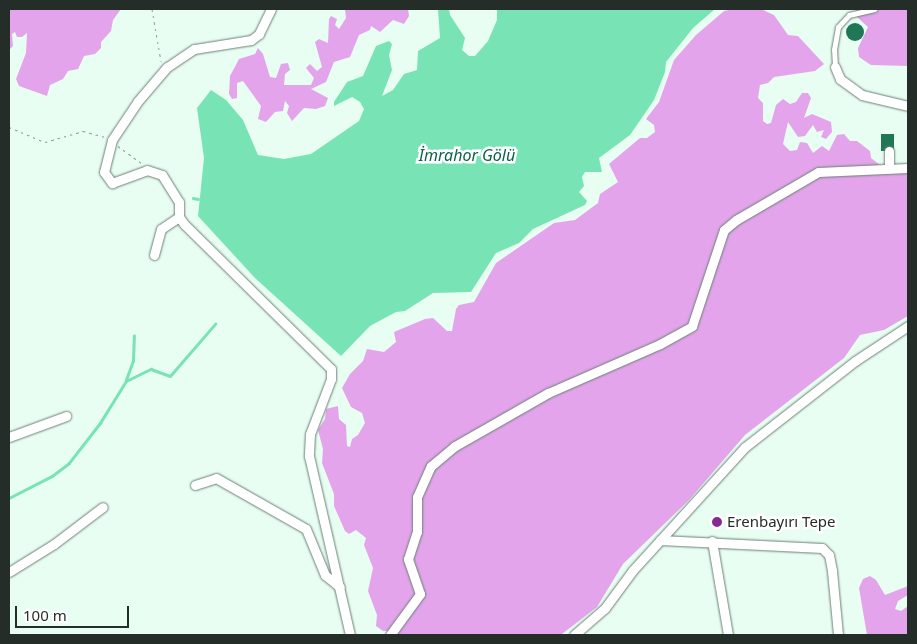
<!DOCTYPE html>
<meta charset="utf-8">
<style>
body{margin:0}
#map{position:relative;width:917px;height:644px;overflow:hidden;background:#e8fef2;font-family:"Noto Sans",sans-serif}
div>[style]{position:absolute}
.forest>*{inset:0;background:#e3a4ec}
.water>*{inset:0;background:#78e3b4}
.stream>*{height:2.5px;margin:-1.25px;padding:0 1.25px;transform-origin:1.25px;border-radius:1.25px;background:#78e3b4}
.building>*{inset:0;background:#207756;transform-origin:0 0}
.round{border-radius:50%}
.path>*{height:1px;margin-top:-0.5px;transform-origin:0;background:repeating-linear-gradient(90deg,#8d9d95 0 2.5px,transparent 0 6.5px)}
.roads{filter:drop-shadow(0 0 1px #6c8076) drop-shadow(0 0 1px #6c8076)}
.lane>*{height:4.5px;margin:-2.25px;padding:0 2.25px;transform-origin:2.25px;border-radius:2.25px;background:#fff}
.street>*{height:9px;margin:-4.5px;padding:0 4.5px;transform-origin:4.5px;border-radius:4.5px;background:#fff}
.dots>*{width:14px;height:14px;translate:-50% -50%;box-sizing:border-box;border:2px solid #fff;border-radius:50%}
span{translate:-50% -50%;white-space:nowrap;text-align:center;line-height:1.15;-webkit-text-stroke:5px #fff;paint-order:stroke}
.poi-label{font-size:15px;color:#252d29}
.left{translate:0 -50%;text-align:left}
.water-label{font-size:16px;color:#0c6244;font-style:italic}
.frame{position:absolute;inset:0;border:10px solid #252d29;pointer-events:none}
.scale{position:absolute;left:15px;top:606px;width:114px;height:22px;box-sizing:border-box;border:2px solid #252d29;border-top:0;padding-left:6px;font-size:15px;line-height:18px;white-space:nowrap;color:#252d29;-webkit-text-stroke:4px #fff;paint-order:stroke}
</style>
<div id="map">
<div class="forest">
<div style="clip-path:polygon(9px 9px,121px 9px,113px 20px,111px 31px,101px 42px,101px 48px,95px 54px,84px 56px,78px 69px,68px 71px,63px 79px,50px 85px,47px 96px,19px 86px,16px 79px,26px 53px,27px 33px,22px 37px,17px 37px,15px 32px,12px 34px,13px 46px,9px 50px)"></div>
<div style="clip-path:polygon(345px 9px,408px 9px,409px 16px,404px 24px,393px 20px,380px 32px,371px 26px,370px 30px,359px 35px,350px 57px,334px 62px,326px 82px,311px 89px,328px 98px,325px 106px,316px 109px,304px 108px,292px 121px,287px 113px,289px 106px,285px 101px,283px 111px,275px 112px,266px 122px,258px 119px,261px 106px,243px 81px,237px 83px,237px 98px,232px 99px,229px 94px,230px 76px,239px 59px,255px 54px,258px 48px,263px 54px,270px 77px,276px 78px,281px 64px,288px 63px,290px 70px,285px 74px,284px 85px,311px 85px,314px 78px,306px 68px,310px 64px,317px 71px,322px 67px,315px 42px,319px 39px,328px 43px,329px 19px,331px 16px,337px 19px,335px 25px,339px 29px,346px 18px)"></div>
<div style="clip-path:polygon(734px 9px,761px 9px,774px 15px,788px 35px,798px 36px,824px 64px,815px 71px,774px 77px,768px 83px,760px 85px,758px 98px,763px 103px,763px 121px,767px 124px,771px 123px,776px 105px,783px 99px,790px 104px,796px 102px,802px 93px,808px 93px,811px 98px,804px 118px,812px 114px,831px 122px,832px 132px,826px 139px,821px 137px,824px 130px,817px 132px,813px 125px,805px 136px,798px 137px,788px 122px,783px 144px,790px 151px,797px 150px,800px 142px,807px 143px,813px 153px,822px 146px,829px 151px,837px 135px,844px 134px,850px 141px,857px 141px,870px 151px,871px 158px,880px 165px,908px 172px,908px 316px,884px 330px,860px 335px,844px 358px,745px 435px,689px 500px,623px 564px,597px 607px,562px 634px,396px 635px,391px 631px,383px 631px,376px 626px,377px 615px,368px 591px,373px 568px,364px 545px,366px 538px,356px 530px,349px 534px,345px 531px,334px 506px,334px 494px,322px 463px,323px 449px,318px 430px,325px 419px,326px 409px,338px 406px,339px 419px,346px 425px,347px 446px,350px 447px,352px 439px,358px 435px,365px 423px,362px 413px,351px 407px,342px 388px,350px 374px,363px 361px,367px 349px,384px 352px,396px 342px,394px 332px,425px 319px,433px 318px,447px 331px,452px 331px,456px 309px,459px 305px,474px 302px,496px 263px,554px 223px,575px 220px,598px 203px,600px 194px,618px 182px,609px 164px,640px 138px,647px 138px,655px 132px,654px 125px,646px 119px,659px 102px,674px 60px,696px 35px,724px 11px)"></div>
<div style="clip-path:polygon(855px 9px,908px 9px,908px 66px,871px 65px,859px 57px,858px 48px,868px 27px,857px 17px)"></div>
<div style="clip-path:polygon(870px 576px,876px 580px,885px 595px,908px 586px,908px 595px,898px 601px,895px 609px,901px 611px,908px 606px,908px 635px,867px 635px,859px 588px,863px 579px)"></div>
</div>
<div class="water">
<div style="clip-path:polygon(438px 9px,449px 9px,450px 15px,465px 38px,462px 50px,469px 56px,475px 56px,488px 41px,497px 20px,497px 9px,715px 9px,693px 28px,666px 62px,665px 72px,654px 100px,630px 135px,599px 158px,602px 172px,585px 172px,582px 177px,584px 186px,579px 192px,587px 201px,585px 205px,533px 229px,519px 243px,496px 253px,471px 292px,433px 293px,405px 311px,396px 312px,370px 326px,341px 356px,255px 278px,198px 216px,204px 158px,197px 108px,211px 90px,226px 100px,243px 120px,258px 155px,284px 159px,311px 154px,359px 121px,364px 109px,360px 102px,352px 97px,334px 106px,334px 102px,347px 82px,363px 76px,376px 46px,389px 41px,392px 44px,389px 55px,392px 70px,382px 96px,393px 90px,404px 74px,417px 70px,418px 51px,440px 38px)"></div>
</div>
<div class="stream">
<div style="left:193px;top:198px;width:5px;rotate:11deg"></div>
<div style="left:126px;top:380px;width:20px;rotate:-70deg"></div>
<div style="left:133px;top:361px;width:25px;rotate:-88deg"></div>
<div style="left:9px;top:498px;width:48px;rotate:-27.1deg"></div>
<div style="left:52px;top:476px;width:21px;rotate:-37deg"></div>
<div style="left:69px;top:463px;width:51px;rotate:-52.2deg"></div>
<div style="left:100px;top:423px;width:49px;rotate:-58.2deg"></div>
<div style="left:126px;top:381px;width:28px;rotate:-26deg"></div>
<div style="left:151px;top:369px;width:20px;rotate:20deg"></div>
<div style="left:170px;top:376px;width:69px;rotate:-49.1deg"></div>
</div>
<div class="building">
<div class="round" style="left:846px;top:23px;width:18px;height:18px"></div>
<div style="left:894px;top:134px;width:17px;height:13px;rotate:90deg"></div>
</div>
<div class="path">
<div style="left:152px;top:9px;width:53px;rotate:80.2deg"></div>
<div style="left:9px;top:127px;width:39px;rotate:23deg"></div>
<div style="left:45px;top:142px;width:40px;rotate:-16deg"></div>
<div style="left:83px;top:131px;width:23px;rotate:15deg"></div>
<div style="left:118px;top:146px;width:29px;rotate:36deg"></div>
</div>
<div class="roads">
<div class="lane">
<div style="left:835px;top:67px;width:17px;rotate:-93deg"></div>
<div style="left:834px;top:50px;width:23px;rotate:-80deg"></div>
<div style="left:838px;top:27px;width:16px;rotate:-47deg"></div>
<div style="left:849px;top:15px;width:26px;rotate:-13deg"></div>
</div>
<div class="street">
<div style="left:271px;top:9px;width:28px;rotate:116deg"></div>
<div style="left:259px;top:34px;width:10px;rotate:143deg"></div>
<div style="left:251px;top:40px;width:58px;rotate:171deg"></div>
<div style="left:194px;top:49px;width:32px;rotate:146deg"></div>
<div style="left:167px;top:67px;width:45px;rotate:130.5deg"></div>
<div style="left:138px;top:101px;width:47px;rotate:123.7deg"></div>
<div style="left:112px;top:140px;width:33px;rotate:104deg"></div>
<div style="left:104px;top:172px;width:14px;rotate:54deg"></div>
<div style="left:112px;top:183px;width:37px;rotate:-20deg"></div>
<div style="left:147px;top:170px;width:16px;rotate:18deg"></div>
<div style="left:162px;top:175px;width:32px;rotate:58deg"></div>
<div style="left:179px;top:202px;width:15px;rotate:90deg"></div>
<div style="left:179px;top:217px;width:9px;rotate:54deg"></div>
<div style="left:184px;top:224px;width:206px;rotate:44.6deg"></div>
<div style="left:331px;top:369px;width:10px;rotate:90deg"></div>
<div style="left:331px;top:379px;width:59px;rotate:110.9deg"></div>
<div style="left:310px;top:434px;width:22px;rotate:93deg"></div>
<div style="left:309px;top:456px;width:184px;rotate:77.1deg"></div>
<div style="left:835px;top:67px;width:13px;rotate:67deg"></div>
<div style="left:840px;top:79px;width:27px;rotate:36deg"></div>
<div style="left:862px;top:95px;width:47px;rotate:13.4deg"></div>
<div style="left:889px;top:151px;width:16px;rotate:90deg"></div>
<div style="left:154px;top:255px;width:27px;rotate:-75deg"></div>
<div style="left:161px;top:229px;width:22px;rotate:-34deg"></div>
<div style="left:9px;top:437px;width:61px;rotate:-20.2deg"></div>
<div style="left:195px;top:485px;width:22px;rotate:-18deg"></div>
<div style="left:216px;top:478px;width:103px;rotate:29.5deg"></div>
<div style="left:306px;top:529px;width:50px;rotate:67.6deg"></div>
<div style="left:325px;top:575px;width:19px;rotate:39deg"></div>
<div style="left:660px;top:540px;width:162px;rotate:2.8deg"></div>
<div style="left:822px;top:548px;width:10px;rotate:45deg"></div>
<div style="left:829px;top:555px;width:16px;rotate:79deg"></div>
<div style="left:832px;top:571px;width:64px;rotate:84.6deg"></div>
<div style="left:712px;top:541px;width:95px;rotate:80.3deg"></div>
<div style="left:9px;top:572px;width:53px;rotate:-31.9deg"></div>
<div style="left:54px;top:544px;width:61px;rotate:-37.1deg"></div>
<div style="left:390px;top:635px;width:51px;rotate:-53.8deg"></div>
<div style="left:420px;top:594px;width:37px;rotate:-109deg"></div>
<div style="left:408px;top:559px;width:28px;rotate:-72deg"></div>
<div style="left:417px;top:532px;width:35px;rotate:-90deg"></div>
<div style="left:417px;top:497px;width:34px;rotate:-66deg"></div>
<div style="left:431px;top:466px;width:31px;rotate:-40deg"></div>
<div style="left:455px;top:446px;width:107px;rotate:-29.7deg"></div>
<div style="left:548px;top:393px;width:122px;rotate:-23.6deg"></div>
<div style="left:660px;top:344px;width:37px;rotate:-29deg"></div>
<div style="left:692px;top:326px;width:101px;rotate:-71.6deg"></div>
<div style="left:724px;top:230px;width:16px;rotate:-40deg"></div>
<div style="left:736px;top:220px;width:95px;rotate:-30.3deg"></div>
<div style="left:818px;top:172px;width:90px;rotate:-2.5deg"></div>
<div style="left:574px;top:635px;width:41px;rotate:-41.1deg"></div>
<div style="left:605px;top:608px;width:47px;rotate:-53.6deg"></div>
<div style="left:633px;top:570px;width:166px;rotate:-47.7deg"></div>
<div style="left:745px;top:447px;width:140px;rotate:-38deg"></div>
<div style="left:855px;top:361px;width:64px;rotate:-33.4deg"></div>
</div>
</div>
<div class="dots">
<div style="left:717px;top:522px;background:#872994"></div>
</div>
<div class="poi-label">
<span class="left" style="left:727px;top:522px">Erenbayırı Tepe</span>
</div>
<div class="water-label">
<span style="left:467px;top:155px">İmrahor Gölü</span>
</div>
<div class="frame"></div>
<div class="scale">100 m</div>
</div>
